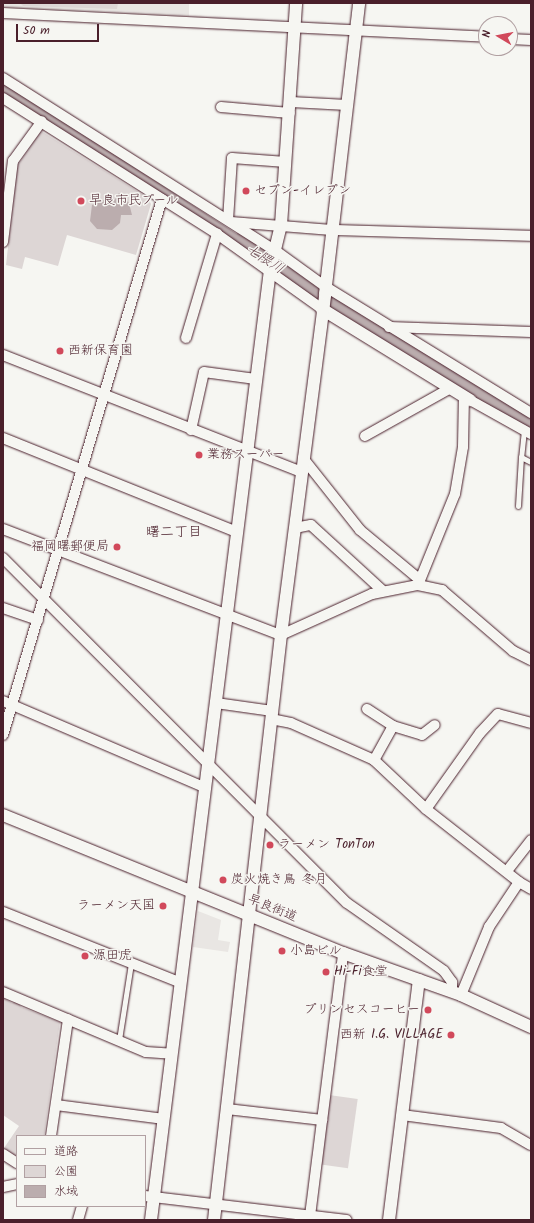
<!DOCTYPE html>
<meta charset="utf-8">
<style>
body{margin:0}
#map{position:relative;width:534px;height:1223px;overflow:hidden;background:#f6f6f2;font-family:Kalam,"Klee One",sans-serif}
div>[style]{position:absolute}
.built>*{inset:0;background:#e9e6e3}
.green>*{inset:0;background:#ddd6d5;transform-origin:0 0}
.water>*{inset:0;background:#bbadae;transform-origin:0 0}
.river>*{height:20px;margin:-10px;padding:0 10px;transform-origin:10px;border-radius:10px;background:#bbadae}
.roads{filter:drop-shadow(0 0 1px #4a1f2b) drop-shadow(0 0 1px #4a1f2b)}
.service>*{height:5px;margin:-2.5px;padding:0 2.5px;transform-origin:2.5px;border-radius:2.5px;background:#f6f6f2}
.minor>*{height:10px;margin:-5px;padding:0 5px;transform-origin:5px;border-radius:5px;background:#f6f6f2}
.tertiary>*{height:12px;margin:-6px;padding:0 6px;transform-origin:6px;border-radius:6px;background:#f6f6f2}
.dots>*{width:11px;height:11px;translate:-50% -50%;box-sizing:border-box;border:2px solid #f6f6f2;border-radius:50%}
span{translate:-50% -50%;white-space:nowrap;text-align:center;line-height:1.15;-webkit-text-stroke:3px #f6f6f2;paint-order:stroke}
.poi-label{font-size:13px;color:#4a1f2b}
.left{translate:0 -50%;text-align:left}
.right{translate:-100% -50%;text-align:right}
.street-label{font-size:13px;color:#4a1f2b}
.water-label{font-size:14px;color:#6c4a52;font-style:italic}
.neighbourhood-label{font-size:14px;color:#4a1f2b}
.frame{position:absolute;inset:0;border:4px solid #4a1f2b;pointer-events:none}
.legend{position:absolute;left:16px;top:1135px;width:130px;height:72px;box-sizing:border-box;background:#f6f6f2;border:1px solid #b1a0a2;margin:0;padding:5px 7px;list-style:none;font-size:12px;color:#4a1f2b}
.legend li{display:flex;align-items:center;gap:8px;height:20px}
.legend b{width:20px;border:1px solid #b1a0a2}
.north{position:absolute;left:478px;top:16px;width:40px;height:40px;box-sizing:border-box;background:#f6f6f2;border:1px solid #b1a0a2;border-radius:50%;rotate:280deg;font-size:11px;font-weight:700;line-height:16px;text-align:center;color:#4a1f2b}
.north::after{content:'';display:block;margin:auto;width:14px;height:18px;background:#d1495b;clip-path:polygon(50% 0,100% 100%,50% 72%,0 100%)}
.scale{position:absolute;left:16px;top:24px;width:83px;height:18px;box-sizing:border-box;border:2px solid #4a1f2b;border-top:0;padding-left:5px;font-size:12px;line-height:14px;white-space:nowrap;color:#4a1f2b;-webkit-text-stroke:3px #f6f6f2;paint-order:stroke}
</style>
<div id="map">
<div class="built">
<div style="clip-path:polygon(3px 3px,189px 3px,189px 16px,3px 7px)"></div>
<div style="clip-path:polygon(198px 911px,221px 920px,218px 940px,230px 942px,228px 952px,193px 947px)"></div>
</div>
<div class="green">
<div style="clip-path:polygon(20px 3px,118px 3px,117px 9px,23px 6px)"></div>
<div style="clip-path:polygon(41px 131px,148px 198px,151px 204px,136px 255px,67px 235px,58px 266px,25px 257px,22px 269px,6px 265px,17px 166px)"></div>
<div style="clip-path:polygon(3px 998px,12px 1003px,18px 1001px,21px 1007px,60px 1022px,44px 1136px,17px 1136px,17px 1157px,4px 1148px,19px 1126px,3px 1115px)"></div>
<div style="left:329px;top:1095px;width:29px;height:70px;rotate:8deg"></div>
</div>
<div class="water">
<div style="left:3px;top:82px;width:314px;height:11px;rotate:33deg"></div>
<div style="clip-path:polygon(119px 193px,129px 203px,132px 215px,121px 215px,120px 223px,112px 230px,97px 229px,90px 221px,92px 205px,101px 200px,114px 201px)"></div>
<div style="clip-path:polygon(282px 264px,312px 283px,309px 293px,280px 273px)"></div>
</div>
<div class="river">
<div style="left:242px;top:242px;width:224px;rotate:33.5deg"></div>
<div style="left:429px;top:366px;width:117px;rotate:29.6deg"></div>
</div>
<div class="roads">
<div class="service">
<div style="left:524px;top:430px;width:27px;rotate:96deg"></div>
<div style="left:521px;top:457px;width:11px;rotate:27deg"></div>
<div style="left:518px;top:506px;width:49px;rotate:-86.5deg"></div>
<div style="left:119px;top:1040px;width:78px;rotate:-81.1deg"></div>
</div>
<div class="minor">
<div style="left:3px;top:13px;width:484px;rotate:2.8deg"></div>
<div style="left:510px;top:39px;width:21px;rotate:3deg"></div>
<div style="left:3px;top:78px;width:323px;rotate:32.4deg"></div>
<div style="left:276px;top:251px;width:62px;rotate:35.8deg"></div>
<div style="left:326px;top:287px;width:241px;rotate:31.6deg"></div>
<div style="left:3px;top:98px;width:254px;rotate:32.4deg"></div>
<div style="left:217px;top:234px;width:129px;rotate:35.5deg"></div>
<div style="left:291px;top:102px;width:56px;rotate:3.1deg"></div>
<div style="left:221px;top:107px;width:69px;rotate:5deg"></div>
<div style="left:228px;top:220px;width:62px;rotate:-86.3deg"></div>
<div style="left:232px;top:158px;width:54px;rotate:4.2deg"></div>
<div style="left:231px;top:222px;width:101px;rotate:4.5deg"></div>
<div style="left:332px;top:230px;width:199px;rotate:1.7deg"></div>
<div style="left:3px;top:242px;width:82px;rotate:-83deg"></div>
<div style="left:13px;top:161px;width:49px;rotate:-54.1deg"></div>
<div style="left:389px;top:327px;width:142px;rotate:2deg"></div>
<div style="left:186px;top:338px;width:109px;rotate:-73.4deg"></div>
<div style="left:3px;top:355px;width:320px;rotate:21.4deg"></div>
<div style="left:470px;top:400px;width:70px;rotate:29.1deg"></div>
<div style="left:191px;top:430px;width:59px;rotate:-77.4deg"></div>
<div style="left:204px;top:372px;width:52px;rotate:7.7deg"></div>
<div style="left:365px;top:436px;width:98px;rotate:-29.2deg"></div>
<div style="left:3px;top:438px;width:252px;rotate:21.9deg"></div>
<div style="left:303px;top:458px;width:92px;rotate:51.6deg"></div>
<div style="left:360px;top:530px;width:78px;rotate:39.8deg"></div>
<div style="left:295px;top:528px;width:16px;rotate:-11deg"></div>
<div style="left:311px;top:525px;width:98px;rotate:42.5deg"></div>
<div style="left:3px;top:529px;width:298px;rotate:20.9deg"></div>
<div style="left:281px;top:635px;width:100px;rotate:-24.3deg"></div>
<div style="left:372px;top:594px;width:47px;rotate:-11.1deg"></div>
<div style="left:418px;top:585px;width:25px;rotate:12deg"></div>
<div style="left:442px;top:590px;width:94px;rotate:40.7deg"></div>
<div style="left:513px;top:651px;width:20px;rotate:27deg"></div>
<div style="left:3px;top:558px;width:487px;rotate:45.1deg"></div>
<div style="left:347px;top:903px;width:118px;rotate:35deg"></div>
<div style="left:444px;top:971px;width:14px;rotate:54deg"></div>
<div style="left:452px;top:982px;width:10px;rotate:90deg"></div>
<div style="left:418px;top:585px;width:98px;rotate:-67.9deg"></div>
<div style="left:455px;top:494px;width:48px;rotate:-80.3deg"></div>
<div style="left:463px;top:447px;width:51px;rotate:-88.9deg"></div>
<div style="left:3px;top:608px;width:37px;rotate:19deg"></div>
<div style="left:3px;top:701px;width:219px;rotate:23.2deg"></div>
<div style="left:216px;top:703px;width:57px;rotate:8.1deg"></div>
<div style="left:367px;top:709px;width:31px;rotate:33deg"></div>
<div style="left:393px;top:726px;width:39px;rotate:119deg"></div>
<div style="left:271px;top:719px;width:20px;rotate:11deg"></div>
<div style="left:291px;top:723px;width:91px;rotate:24deg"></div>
<div style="left:374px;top:760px;width:71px;rotate:43.3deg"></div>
<div style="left:393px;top:726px;width:30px;rotate:17deg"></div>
<div style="left:422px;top:735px;width:16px;rotate:-38deg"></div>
<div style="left:3px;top:735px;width:559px;rotate:-73.48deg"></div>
<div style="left:507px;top:871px;width:39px;rotate:-52deg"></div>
<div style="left:519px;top:882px;width:14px;rotate:30deg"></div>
<div style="left:3px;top:912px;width:189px;rotate:21.7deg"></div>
<div style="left:3px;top:992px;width:155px;rotate:22.8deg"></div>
<div style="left:146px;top:1052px;width:26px;rotate:4deg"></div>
<div style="left:461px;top:995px;width:74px;rotate:-67.6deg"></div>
<div style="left:489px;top:927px;width:54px;rotate:-56.3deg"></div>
<div style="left:519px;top:882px;width:118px;rotate:-141.9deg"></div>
<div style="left:426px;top:809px;width:93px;rotate:-54.6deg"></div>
<div style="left:480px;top:733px;width:26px;rotate:-47deg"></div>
<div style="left:498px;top:714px;width:34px;rotate:15deg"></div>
<div style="left:56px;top:1105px;width:109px;rotate:7.4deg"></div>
<div style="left:227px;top:1109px;width:96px;rotate:6.6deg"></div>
<div style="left:402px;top:1115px;width:100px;rotate:7.5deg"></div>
<div style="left:501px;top:1128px;width:34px;rotate:30deg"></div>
<div style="left:51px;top:1136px;width:118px;rotate:-81.7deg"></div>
<div style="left:3px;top:1154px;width:17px;rotate:33deg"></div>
<div style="left:3px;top:1187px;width:14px;rotate:-12deg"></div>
<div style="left:145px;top:1196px;width:203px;rotate:6.8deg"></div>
<div style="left:310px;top:1216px;width:265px;rotate:-82.8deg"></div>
<div style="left:78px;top:1220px;width:15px;rotate:-74deg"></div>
</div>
<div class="tertiary">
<div style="left:322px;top:309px;width:174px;rotate:31.6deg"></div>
<div style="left:3px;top:815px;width:367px;rotate:22.1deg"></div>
<div style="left:343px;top:953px;width:125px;rotate:19.6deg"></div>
<div style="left:461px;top:995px;width:77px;rotate:24.6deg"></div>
<div style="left:151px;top:1220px;width:957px;rotate:-82.86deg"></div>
<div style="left:270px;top:270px;width:46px;rotate:-76.3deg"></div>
<div style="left:281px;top:225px;width:223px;rotate:-86.1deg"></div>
<div style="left:214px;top:1220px;width:589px;rotate:-83.47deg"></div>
<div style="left:281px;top:635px;width:344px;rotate:-82.6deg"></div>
<div style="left:325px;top:294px;width:293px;rotate:-83.3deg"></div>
<div style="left:389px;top:1220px;width:242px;rotate:-82.9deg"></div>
</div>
</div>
<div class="dots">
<div style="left:246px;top:191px;background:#d1495b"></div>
<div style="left:81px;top:201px;background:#d1495b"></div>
<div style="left:60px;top:351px;background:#d1495b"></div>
<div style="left:199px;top:455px;background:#d1495b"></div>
<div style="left:117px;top:547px;background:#d1495b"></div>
<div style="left:270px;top:845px;background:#d1495b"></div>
<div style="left:223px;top:880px;background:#d1495b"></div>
<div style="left:163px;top:906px;background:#d1495b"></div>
<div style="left:282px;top:951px;background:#d1495b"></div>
<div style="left:85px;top:956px;background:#d1495b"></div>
<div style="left:326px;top:972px;background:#d1495b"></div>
<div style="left:428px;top:1010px;background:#d1495b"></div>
<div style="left:451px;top:1035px;background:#d1495b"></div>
</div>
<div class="poi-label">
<span class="left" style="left:254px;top:191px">セブン-イレブン</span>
<span class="left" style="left:89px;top:201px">早良市民プール</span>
<span class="left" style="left:68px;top:351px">西新保育園</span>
<span class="left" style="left:207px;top:455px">業務スーパー</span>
<span class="right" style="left:109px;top:547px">福岡曙郵便局</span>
<span class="left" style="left:278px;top:845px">ラーメン TonTon</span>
<span class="left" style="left:231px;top:880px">炭火焼き鳥 冬月</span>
<span class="right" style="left:155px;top:906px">ラーメン天国</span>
<span class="left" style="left:290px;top:951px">小島ビル</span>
<span class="left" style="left:93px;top:956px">源田虎</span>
<span class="left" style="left:334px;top:972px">Hi-Fi食堂</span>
<span class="right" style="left:420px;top:1010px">プリンセスコーヒー</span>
<span class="right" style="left:443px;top:1035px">西新 I.G. VILLAGE</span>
</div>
<div class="street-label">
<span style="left:272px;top:909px;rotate:22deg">早良街道</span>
</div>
<div class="water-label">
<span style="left:265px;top:259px;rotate:33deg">七隈川</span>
</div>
<div class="neighbourhood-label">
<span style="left:174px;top:532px">曙二丁目</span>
</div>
<div class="frame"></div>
<ul class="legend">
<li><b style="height:5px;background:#f6f6f2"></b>道路</li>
<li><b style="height:11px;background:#ddd6d5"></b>公園</li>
<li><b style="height:11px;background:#bbadae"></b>水域</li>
</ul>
<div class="north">N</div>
<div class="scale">50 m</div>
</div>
